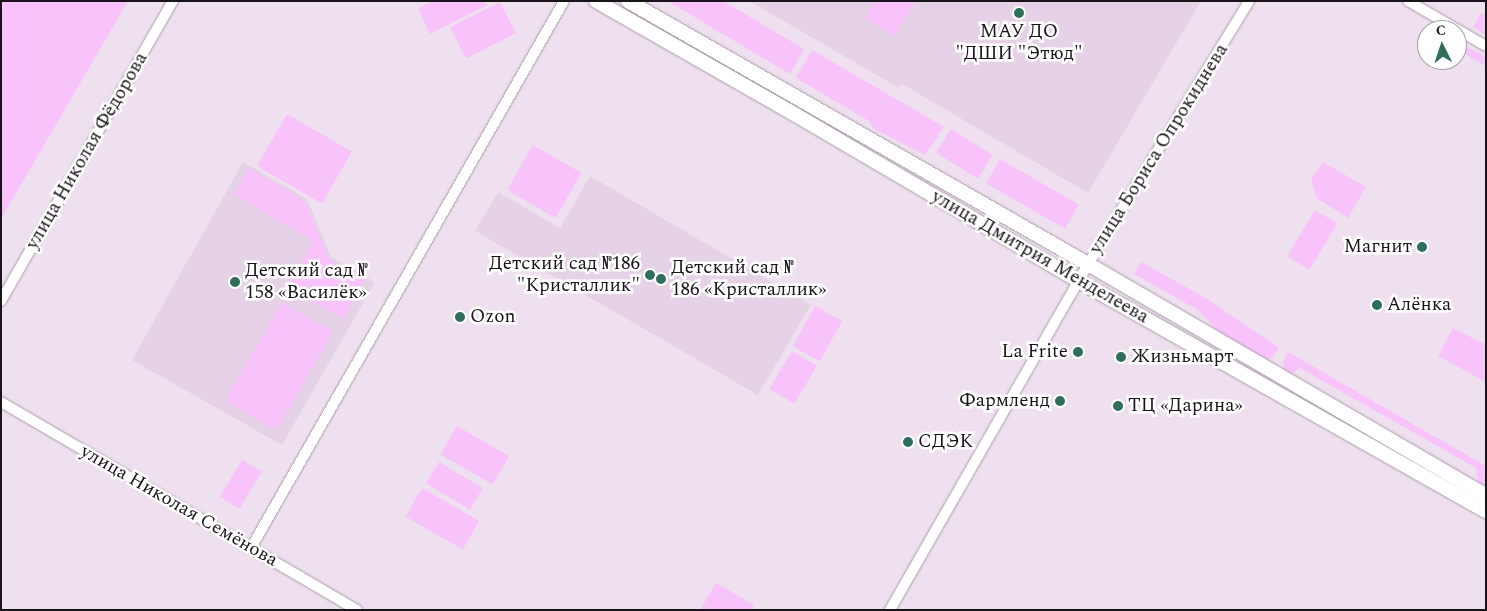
<!DOCTYPE html>
<meta charset="utf-8">
<style>
body{margin:0}
#map{position:relative;width:1487px;height:611px;overflow:hidden;background:#eee0ee;font-family:Spectral,serif}
div>[style]{position:absolute}
.built>*{inset:0;background:#e6d2e6}
.green>*{inset:0;background:#f8c2fa;transform-origin:0 0}
.roads{filter:drop-shadow(0 0 1px #ab9dab) drop-shadow(0 0 1px #ab9dab)}
.street>*{height:10px;margin:-5px;padding:0 5px;transform-origin:5px;border-radius:5px;background:#fff}
.secondary>*{height:14px;margin:-7px;padding:0 7px;transform-origin:7px;border-radius:7px;background:#fff}
.dots>*{width:14px;height:14px;translate:-50% -50%;box-sizing:border-box;border:2px solid #fff;border-radius:50%}
span{translate:-50% -50%;white-space:nowrap;text-align:center;line-height:1.15;-webkit-text-stroke:5px #fff;paint-order:stroke}
.poi-label{font-size:19px;color:#191419}
.right{translate:-100% -50%;text-align:right}
.left{translate:0 -50%;text-align:left}
.street-label{font-size:19px;color:#191419}
.frame{position:absolute;inset:0;border:2px solid #191419;pointer-events:none}
.north{position:absolute;left:1417px;top:20px;width:50px;height:50px;box-sizing:border-box;background:#fff;border:1px solid #a3a1a3;border-radius:50%;rotate:356deg;font-size:14px;font-weight:700;line-height:20px;text-align:center;color:#191419}
.north::after{content:'';display:block;margin:auto;width:18px;height:22px;background:#2f6e5c;clip-path:polygon(50% 0,100% 100%,50% 72%,0 100%)}
</style>
<div id="map">
<div class="built">
<div style="clip-path:polygon(749px 1px,1201px 1px,1088px 193px,902px 84px,899px 88px)"></div>
<div style="clip-path:polygon(243px 162px,307px 199px,331px 257px,375px 282px,282px 445px,132px 360px)"></div>
<div style="clip-path:polygon(590px 176px,811px 305px,758px 395px,475px 231px,498px 192px,560px 228px)"></div>
</div>
<div class="green">
<div style="clip-path:polygon(1px 1px,128px 1px,1px 219px)"></div>
<div style="clip-path:polygon(432px 1px,482px 1px,488px 5px,430px 34px,418px 8px)"></div>
<div style="clip-path:polygon(668px 1px,723px 1px,804px 49px,790px 74px)"></div>
<div style="clip-path:polygon(875px 1px,915px 1px,894px 36px,865px 18px)"></div>
<div style="left:500px;top:2px;width:35px;height:56px;rotate:63deg"></div>
<div style="clip-path:polygon(1481px 13px,1486px 16px,1486px 35px,1473px 27px)"></div>
<div style="clip-path:polygon(1465px 46px,1486px 57px,1486px 66px,1461px 52px)"></div>
<div style="clip-path:polygon(812px 50px,944px 127px,925px 155px,874px 129px,869px 121px,796px 78px)"></div>
<div style="left:287px;top:114px;width:75px;height:60px;rotate:30deg"></div>
<div style="left:951px;top:129px;width:49px;height:28px;rotate:32deg"></div>
<div style="left:533px;top:145px;width:56px;height:52px;rotate:30deg"></div>
<div style="left:1000px;top:159px;width:91px;height:28px;rotate:30deg"></div>
<div style="clip-path:polygon(1323px 162px,1366px 187px,1348px 218px,1317px 198px,1311px 180px)"></div>
<div style="clip-path:polygon(249px 168px,305px 201px,329px 259px,365px 279px,343px 319px,288px 288px,313px 241px,234px 194px)"></div>
<div style="left:1315px;top:210px;width:26px;height:54px;rotate:31deg"></div>
<div style="clip-path:polygon(1141px 262px,1209px 300px,1279px 348px,1272px 358px,1263px 359px,1217px 330px,1198px 310px,1134px 274px)"></div>
<div style="left:282px;top:302px;width:59px;height:114px;rotate:30deg"></div>
<div style="left:815px;top:306px;width:31px;height:46px;rotate:29deg"></div>
<div style="clip-path:polygon(1453px 328px,1486px 345px,1486px 382px,1438px 356px)"></div>
<div style="left:792px;top:351px;width:29px;height:44px;rotate:31deg"></div>
<div style="clip-path:polygon(1288px 352px,1486px 466px,1486px 485px,1478px 482px,1476px 468px,1300px 368px,1291px 374px,1284px 370px,1283px 362px)"></div>
<div style="left:457px;top:426px;width:60px;height:33px;rotate:30deg"></div>
<div style="left:242px;top:460px;width:23px;height:43px;rotate:31deg"></div>
<div style="left:439px;top:462px;width:51px;height:25px;rotate:31deg"></div>
<div style="left:422px;top:488px;width:66px;height:33px;rotate:30deg"></div>
<div style="clip-path:polygon(716px 583px,754px 605px,751px 610px,700px 610px)"></div>
</div>
<div class="roads">
<div class="street">
<div style="left:1408px;top:1px;width:90px;rotate:30deg"></div>
<div style="left:1px;top:301px;width:346px;rotate:-60.2deg"></div>
<div style="left:1px;top:402px;width:412px;rotate:30.3deg"></div>
<div style="left:251px;top:548px;width:630px;rotate:-60.22deg"></div>
<div style="left:890px;top:610px;width:399px;rotate:-60.2deg"></div>
<div style="left:1088px;top:264px;width:308px;rotate:-58.5deg"></div>
</div>
<div class="secondary">
<div style="left:596px;top:1px;width:230px;rotate:29.7deg"></div>
<div style="left:796px;top:115px;width:328px;rotate:30.4deg"></div>
<div style="left:1079px;top:281px;width:467px;rotate:29.5deg"></div>
<div style="left:628px;top:1px;width:530px;rotate:29.76deg"></div>
<div style="left:1088px;top:264px;width:461px;rotate:30.2deg"></div>
</div>
</div>
<div class="dots">
<div style="left:1019px;top:13px;background:#2f6e5c"></div>
<div style="left:1422px;top:247px;background:#2f6e5c"></div>
<div style="left:650px;top:275px;background:#2f6e5c"></div>
<div style="left:661px;top:279px;background:#2f6e5c"></div>
<div style="left:235px;top:282px;background:#2f6e5c"></div>
<div style="left:1377px;top:305px;background:#2f6e5c"></div>
<div style="left:460px;top:317px;background:#2f6e5c"></div>
<div style="left:1078px;top:352px;background:#2f6e5c"></div>
<div style="left:1121px;top:357px;background:#2f6e5c"></div>
<div style="left:1060px;top:401px;background:#2f6e5c"></div>
<div style="left:1118px;top:406px;background:#2f6e5c"></div>
<div style="left:908px;top:442px;background:#2f6e5c"></div>
</div>
<div class="poi-label">
<span style="left:1019px;top:43px">МАУ ДО<br>"ДШИ "Этюд"</span>
<span class="right" style="left:1412px;top:247px">Магнит</span>
<span class="right" style="left:640px;top:275px">Детский сад №186<br>"Кристаллик"</span>
<span class="left" style="left:671px;top:279px">Детский сад №<br>186 «Кристаллик»</span>
<span class="left" style="left:245px;top:282px">Детский сад №<br>158 «Василёк»</span>
<span class="left" style="left:1387px;top:305px">Алёнка</span>
<span class="left" style="left:470px;top:317px">Ozon</span>
<span class="right" style="left:1068px;top:352px">La Frite</span>
<span class="left" style="left:1131px;top:357px">Жизньмарт</span>
<span class="right" style="left:1050px;top:401px">Фармленд</span>
<span class="left" style="left:1128px;top:406px">ТЦ «Дарина»</span>
<span class="left" style="left:918px;top:442px">СДЭК</span>
</div>
<div class="street-label">
<span style="left:1159px;top:149px;rotate:-58deg">улица Бориса Опрокиднева</span>
<span style="left:87px;top:151px;rotate:-60deg">улица Николая Фёдорова</span>
<span style="left:1040px;top:257px;rotate:30deg">улица Дмитрия Менделеева</span>
<span style="left:179px;top:506px;rotate:30deg">улица Николая Семёнова</span>
</div>
<div class="frame"></div>
<div class="north">С</div>
</div>
